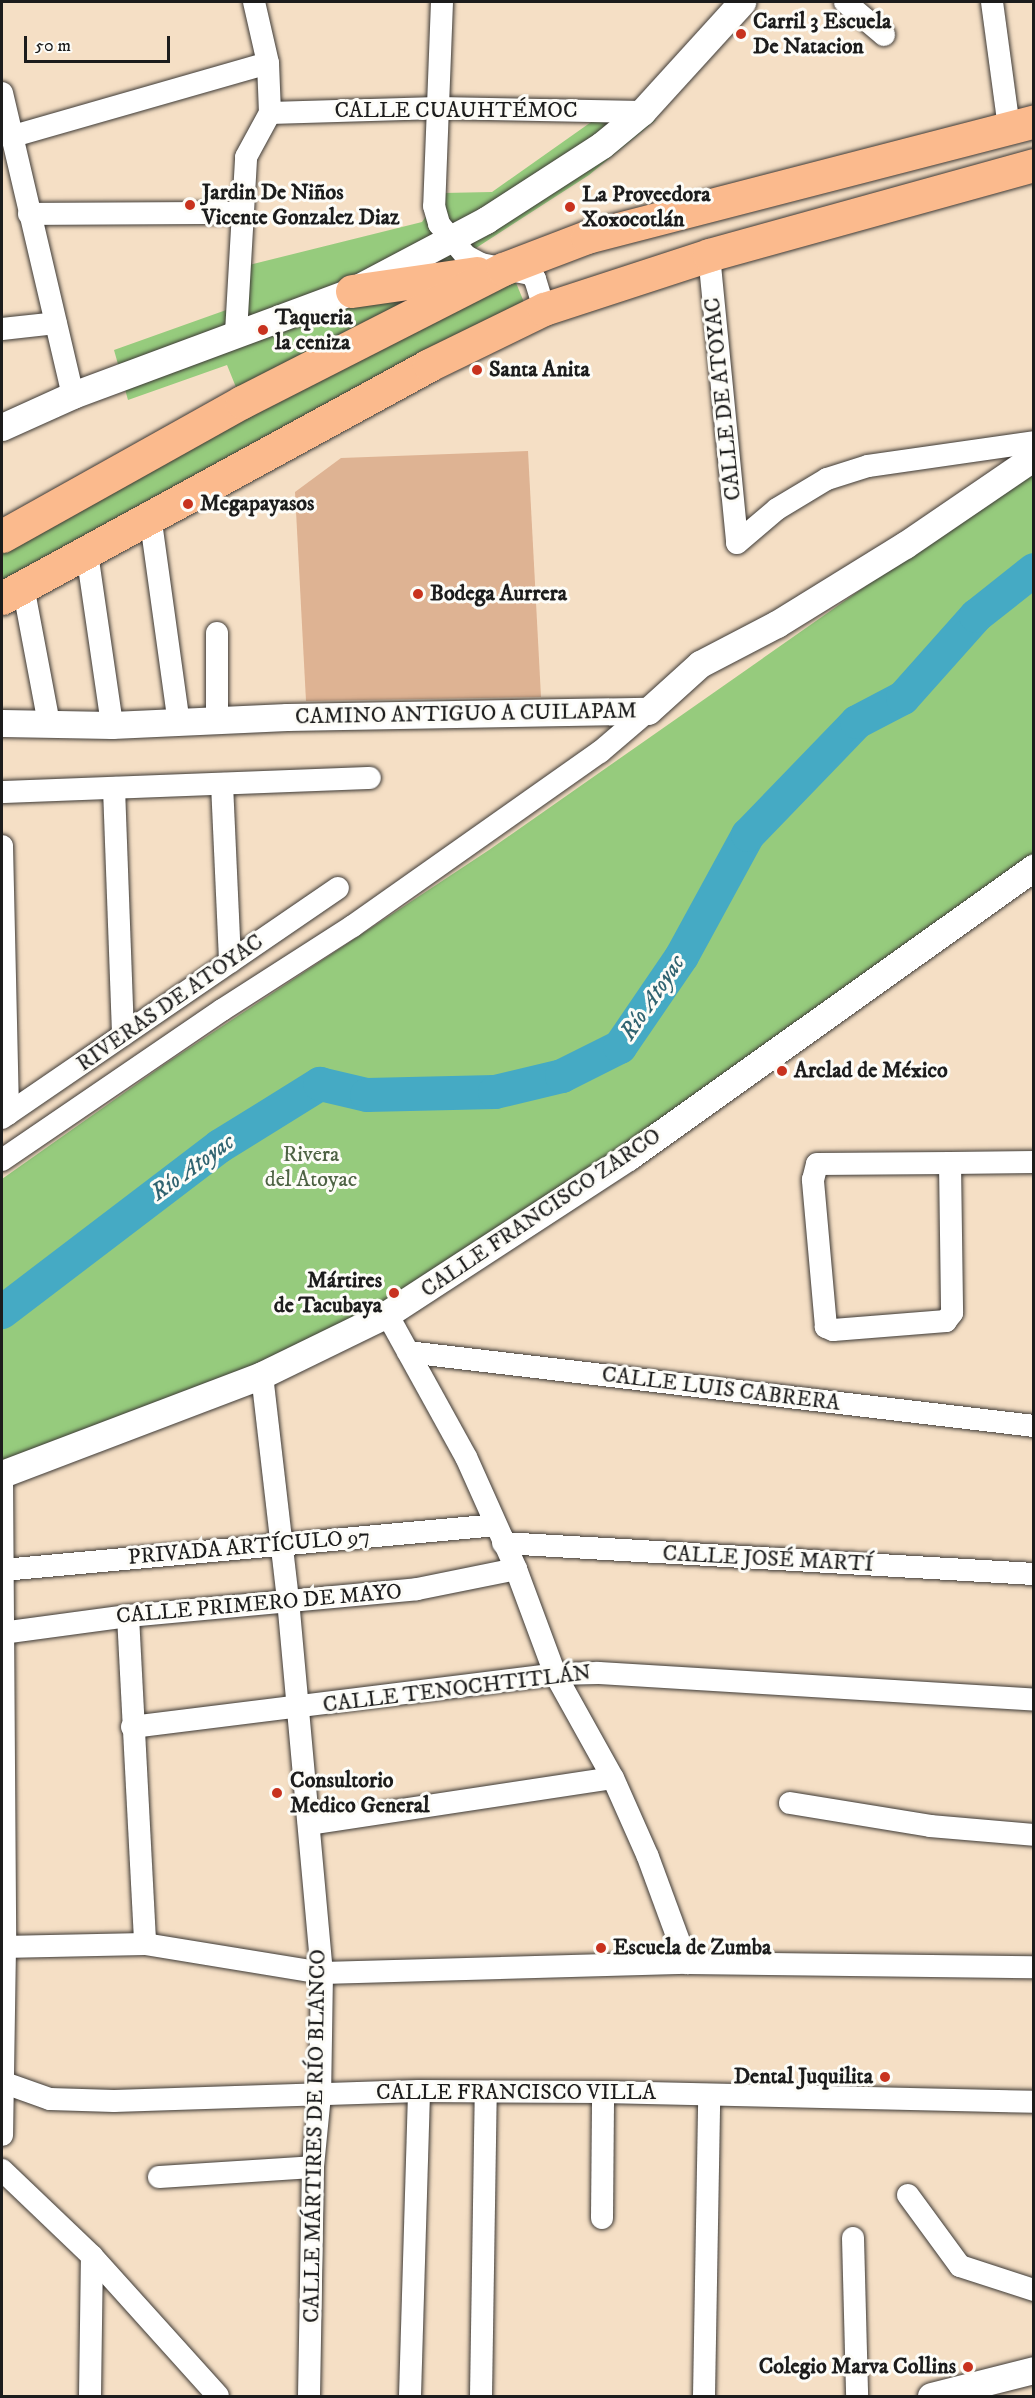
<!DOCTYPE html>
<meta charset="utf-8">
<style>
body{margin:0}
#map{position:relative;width:1035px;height:2398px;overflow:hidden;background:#f5dfc5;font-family:"IM FELL DW Pica",serif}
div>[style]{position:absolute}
.green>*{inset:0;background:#96cb7d}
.river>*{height:34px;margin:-17px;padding:0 17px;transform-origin:17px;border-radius:17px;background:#45aac4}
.building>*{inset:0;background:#deb393}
.roads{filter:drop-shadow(0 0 2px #3d3935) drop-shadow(0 0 2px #3d3935)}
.minor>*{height:22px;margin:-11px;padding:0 11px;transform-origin:11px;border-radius:11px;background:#fff}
.tertiary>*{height:27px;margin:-13.5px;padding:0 13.5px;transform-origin:13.5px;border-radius:13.5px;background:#fff}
.primary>*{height:33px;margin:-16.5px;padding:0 16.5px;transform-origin:16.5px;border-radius:16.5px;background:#fbba8d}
.dots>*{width:16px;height:16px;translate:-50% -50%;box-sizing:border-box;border:3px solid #fdfcf7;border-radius:50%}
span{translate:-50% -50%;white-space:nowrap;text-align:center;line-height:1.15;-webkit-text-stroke:6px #fdfcf7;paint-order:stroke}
.poi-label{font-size:22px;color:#1c1c1c;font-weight:700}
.left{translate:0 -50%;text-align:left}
.right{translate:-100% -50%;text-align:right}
.street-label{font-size:22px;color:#1c1c1c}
.park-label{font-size:22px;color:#4d6243}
.water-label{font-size:24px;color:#306370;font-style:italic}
.frame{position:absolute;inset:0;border:3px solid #1c1c1c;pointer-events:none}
.scale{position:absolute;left:24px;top:36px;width:146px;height:27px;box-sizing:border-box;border:3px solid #1c1c1c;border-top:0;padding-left:8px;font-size:18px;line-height:21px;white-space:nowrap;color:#1c1c1c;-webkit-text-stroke:4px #fdfcf7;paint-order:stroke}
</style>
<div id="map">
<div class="green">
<div style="clip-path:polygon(594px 120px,656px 120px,589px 175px,476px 248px,372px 327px,242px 402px,227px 365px,128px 400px,114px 350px,229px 309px,237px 268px,422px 222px,443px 193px,492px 192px)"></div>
<div style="clip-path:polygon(514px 278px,526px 307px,2px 585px,2px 542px)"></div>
<div style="clip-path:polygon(1033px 469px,1033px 867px,387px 1314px,2px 1474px,2px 1179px,165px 1064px,489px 850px)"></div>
</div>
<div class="river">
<div style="left:2px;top:1312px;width:274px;rotate:-37.3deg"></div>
<div style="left:220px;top:1146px;width:118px;rotate:-31.8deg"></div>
<div style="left:320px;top:1084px;width:48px;rotate:13.2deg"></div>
<div style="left:367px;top:1095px;width:128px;rotate:-1.3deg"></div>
<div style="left:495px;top:1092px;width:69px;rotate:-13.4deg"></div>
<div style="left:562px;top:1076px;width:65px;rotate:-26.6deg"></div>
<div style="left:620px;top:1047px;width:110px;rotate:-55.7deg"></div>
<div style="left:682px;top:956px;width:138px;rotate:-61.4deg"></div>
<div style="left:748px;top:835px;width:157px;rotate:-46deg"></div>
<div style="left:857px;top:722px;width:52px;rotate:-27.6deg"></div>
<div style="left:903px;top:698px;width:110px;rotate:-48.3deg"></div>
<div style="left:976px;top:616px;width:74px;rotate:-38.4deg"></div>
</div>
<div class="building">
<div style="clip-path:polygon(528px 451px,541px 697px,306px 701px,295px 492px,341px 458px)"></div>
</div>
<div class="roads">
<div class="minor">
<div style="left:442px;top:2px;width:204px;rotate:92.2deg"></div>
<div style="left:434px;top:206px;width:19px;rotate:74deg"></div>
<div style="left:439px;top:224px;width:42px;rotate:49.8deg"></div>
<div style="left:466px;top:256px;width:17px;rotate:28deg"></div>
<div style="left:481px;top:264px;width:50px;rotate:11.5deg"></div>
<div style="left:530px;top:274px;width:7px;rotate:45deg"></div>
<div style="left:535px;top:279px;width:31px;rotate:73deg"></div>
<div style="left:845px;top:2px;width:51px;rotate:40.2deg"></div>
<div style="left:992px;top:2px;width:127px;rotate:82.3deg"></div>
<div style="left:2px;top:93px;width:310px;rotate:76.8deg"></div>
<div style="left:270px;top:113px;width:168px;rotate:-1.7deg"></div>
<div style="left:438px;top:108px;width:204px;rotate:1.1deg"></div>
<div style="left:10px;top:137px;width:268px;rotate:-16deg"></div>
<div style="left:29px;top:214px;width:212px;rotate:-0.3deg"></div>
<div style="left:709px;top:255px;width:289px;rotate:84.4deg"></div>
<div style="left:2px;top:329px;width:54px;rotate:-6.3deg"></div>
<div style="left:236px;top:333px;width:176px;rotate:-86.7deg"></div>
<div style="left:246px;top:157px;width:50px;rotate:-61.4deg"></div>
<div style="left:270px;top:113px;width:50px;rotate:-92.3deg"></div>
<div style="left:268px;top:63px;width:63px;rotate:-102.9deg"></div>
<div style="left:150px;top:515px;width:210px;rotate:82.1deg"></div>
<div style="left:737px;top:543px;width:52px;rotate:-40.4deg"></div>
<div style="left:777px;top:509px;width:58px;rotate:-31deg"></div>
<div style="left:827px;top:479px;width:43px;rotate:-17.6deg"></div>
<div style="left:868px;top:466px;width:168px;rotate:-8.2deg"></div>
<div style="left:87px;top:553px;width:174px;rotate:81.7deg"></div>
<div style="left:23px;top:586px;width:139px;rotate:79.3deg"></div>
<div style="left:217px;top:633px;width:87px;rotate:90deg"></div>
<div style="left:222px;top:784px;width:178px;rotate:87.4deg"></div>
<div style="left:114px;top:788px;width:247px;rotate:87.9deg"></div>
<div style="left:2px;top:792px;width:368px;rotate:-2.2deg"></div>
<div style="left:2px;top:846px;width:268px;rotate:88.7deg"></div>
<div style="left:2px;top:1118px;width:407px;rotate:-34.4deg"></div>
<div style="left:2px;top:1160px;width:266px;rotate:-34.3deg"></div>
<div style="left:222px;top:1010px;width:156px;rotate:-32.7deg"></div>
<div style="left:353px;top:926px;width:302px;rotate:-35.2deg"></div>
<div style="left:600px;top:752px;width:63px;rotate:-40.5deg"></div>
<div style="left:950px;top:1163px;width:150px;rotate:89.2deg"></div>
<div style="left:952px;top:1313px;width:10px;rotate:127deg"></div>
<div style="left:946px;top:1321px;width:113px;rotate:175.4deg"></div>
<div style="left:833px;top:1330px;width:8px;rotate:-157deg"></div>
<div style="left:826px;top:1327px;width:148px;rotate:-95.1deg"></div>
<div style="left:813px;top:1180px;width:16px;rotate:-76deg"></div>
<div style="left:817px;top:1164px;width:133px;rotate:-0.4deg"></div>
<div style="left:950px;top:1163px;width:84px;rotate:-0.7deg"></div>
<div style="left:387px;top:1314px;width:163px;rotate:61.1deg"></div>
<div style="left:466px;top:1457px;width:123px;rotate:65.9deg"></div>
<div style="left:516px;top:1569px;width:112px;rotate:69.6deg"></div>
<div style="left:555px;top:1674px;width:119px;rotate:60.9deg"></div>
<div style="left:613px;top:1778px;width:86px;rotate:66.1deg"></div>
<div style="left:648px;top:1857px;width:113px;rotate:69.8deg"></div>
<div style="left:408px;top:1352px;width:630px;rotate:6.74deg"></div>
<div style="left:262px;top:1375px;width:226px;rotate:83.4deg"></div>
<div style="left:288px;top:1600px;width:375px;rotate:84.8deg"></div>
<div style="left:322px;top:1973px;width:122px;rotate:90.9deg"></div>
<div style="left:320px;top:2095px;width:72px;rotate:95.6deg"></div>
<div style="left:313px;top:2167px;width:229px;rotate:91deg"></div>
<div style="left:2px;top:1478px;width:469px;rotate:89.6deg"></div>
<div style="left:5px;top:1947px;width:188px;rotate:90.9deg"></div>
<div style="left:503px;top:1543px;width:532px;rotate:3.34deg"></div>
<div style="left:3px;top:1570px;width:494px;rotate:-5.2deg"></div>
<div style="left:128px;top:1616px;width:328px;rotate:87deg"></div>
<div style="left:2px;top:1633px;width:127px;rotate:-7.7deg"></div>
<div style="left:128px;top:1616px;width:290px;rotate:-5.3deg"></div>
<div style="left:417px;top:1589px;width:101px;rotate:-11.4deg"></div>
<div style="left:132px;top:1727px;width:426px;rotate:-7.1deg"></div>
<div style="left:555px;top:1674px;width:43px;rotate:-1.3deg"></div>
<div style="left:598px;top:1673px;width:437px;rotate:3.5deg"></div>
<div style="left:790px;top:1803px;width:142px;rotate:9.3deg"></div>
<div style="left:930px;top:1826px;width:104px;rotate:4.9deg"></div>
<div style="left:309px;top:1824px;width:307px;rotate:-8.6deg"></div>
<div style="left:2px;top:1947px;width:143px;rotate:-1.2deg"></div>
<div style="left:145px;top:1944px;width:179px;rotate:9.3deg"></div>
<div style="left:322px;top:1973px;width:365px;rotate:-1.6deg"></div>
<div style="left:687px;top:1963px;width:347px;rotate:0.7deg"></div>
<div style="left:2px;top:2082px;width:51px;rotate:19.5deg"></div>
<div style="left:50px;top:2099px;width:64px;rotate:1.8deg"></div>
<div style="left:114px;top:2101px;width:305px;rotate:-1.9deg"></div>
<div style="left:419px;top:2091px;width:184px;rotate:0.3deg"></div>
<div style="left:603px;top:2092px;width:431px;rotate:1.3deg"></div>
<div style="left:2px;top:2170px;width:124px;rotate:43.7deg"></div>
<div style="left:92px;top:2256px;width:188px;rotate:48deg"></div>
<div style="left:159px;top:2177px;width:154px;rotate:-3.7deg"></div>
<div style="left:908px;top:2195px;width:88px;rotate:53.8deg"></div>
<div style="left:960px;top:2266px;width:78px;rotate:18deg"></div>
<div style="left:602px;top:2218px;width:126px;rotate:-89.5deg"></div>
<div style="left:853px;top:2238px;width:158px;rotate:88.5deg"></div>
<div style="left:90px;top:2396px;width:140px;rotate:-89.2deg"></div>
<div style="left:410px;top:2396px;width:305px;rotate:-88.3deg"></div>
<div style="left:481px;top:2396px;width:303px;rotate:-89.1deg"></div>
<div style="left:704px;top:2396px;width:301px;rotate:-89deg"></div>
</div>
<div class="tertiary">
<div style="left:2px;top:427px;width:78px;rotate:-24.3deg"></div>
<div style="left:73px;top:395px;width:298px;rotate:-20.4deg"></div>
<div style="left:352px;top:291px;width:152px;rotate:-27.9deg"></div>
<div style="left:486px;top:220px;width:138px;rotate:-32.9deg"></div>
<div style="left:602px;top:145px;width:52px;rotate:-39.5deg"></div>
<div style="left:642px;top:112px;width:149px;rotate:-47.7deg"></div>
<div style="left:2px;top:723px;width:110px;rotate:1deg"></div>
<div style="left:112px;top:725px;width:175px;rotate:-2.6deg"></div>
<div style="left:287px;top:717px;width:361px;rotate:-1deg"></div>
<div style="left:648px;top:711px;width:70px;rotate:-42.1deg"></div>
<div style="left:700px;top:664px;width:87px;rotate:-27.5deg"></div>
<div style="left:777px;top:624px;width:150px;rotate:-31.7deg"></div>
<div style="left:905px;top:545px;width:156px;rotate:-34.3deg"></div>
<div style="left:2px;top:1474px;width:278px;rotate:-20.8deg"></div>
<div style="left:262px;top:1375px;width:139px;rotate:-26deg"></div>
<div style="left:387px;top:1314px;width:288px;rotate:-33.1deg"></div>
<div style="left:628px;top:1157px;width:499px;rotate:-35.5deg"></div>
<div style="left:931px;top:2396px;width:106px;rotate:-14.2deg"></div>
</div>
<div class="primary">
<div style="left:352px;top:291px;width:126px;rotate:-8.2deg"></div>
<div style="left:2px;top:536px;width:275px;rotate:-29.2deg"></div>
<div style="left:242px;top:402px;width:293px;rotate:-27deg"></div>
<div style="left:503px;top:269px;width:90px;rotate:-20.9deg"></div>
<div style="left:587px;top:237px;width:462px;rotate:-14.5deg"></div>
<div style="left:2px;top:598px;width:486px;rotate:-28.6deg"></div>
<div style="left:429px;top:365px;width:128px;rotate:-26deg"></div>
<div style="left:544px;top:309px;width:174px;rotate:-18.1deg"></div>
<div style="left:709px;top:255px;width:337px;rotate:-15.5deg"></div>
</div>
</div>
<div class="dots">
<div style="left:741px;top:34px;background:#c8321e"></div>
<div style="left:190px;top:205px;background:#c8321e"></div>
<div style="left:570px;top:207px;background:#c8321e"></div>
<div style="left:263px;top:330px;background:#c8321e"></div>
<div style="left:477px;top:370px;background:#c8321e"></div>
<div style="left:188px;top:504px;background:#c8321e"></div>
<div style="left:418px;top:594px;background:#c8321e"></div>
<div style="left:782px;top:1071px;background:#c8321e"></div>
<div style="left:394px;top:1293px;background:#c8321e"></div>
<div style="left:277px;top:1793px;background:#c8321e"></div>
<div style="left:601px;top:1948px;background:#c8321e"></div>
<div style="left:885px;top:2077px;background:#c8321e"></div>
<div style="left:968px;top:2367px;background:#c8321e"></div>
</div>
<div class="poi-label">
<span class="left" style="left:753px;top:34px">Carril 3 Escuela<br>De Natacion</span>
<span class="left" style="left:202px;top:205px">Jardin De Niños<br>Vicente Gonzalez Diaz</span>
<span class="left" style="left:582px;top:207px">La Proveedora<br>Xoxocotlán</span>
<span class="left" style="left:275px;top:330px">Taqueria<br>la ceniza</span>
<span class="left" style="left:489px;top:370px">Santa Anita</span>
<span class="left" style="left:200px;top:504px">Megapayasos</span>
<span class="left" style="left:430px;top:594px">Bodega Aurrera</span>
<span class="left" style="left:794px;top:1071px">Arclad de México</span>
<span class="right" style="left:382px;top:1293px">Mártires<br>de Tacubaya</span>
<span class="left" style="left:290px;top:1793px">Consultorio<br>Medico General</span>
<span class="left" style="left:613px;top:1948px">Escuela de Zumba</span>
<span class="right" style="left:873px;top:2077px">Dental Juquilita</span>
<span class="right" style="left:956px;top:2367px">Colegio Marva Collins</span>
</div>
<div class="street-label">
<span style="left:456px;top:111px">CALLE CUAUHTÉMOC</span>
<span style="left:723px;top:399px;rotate:-96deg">CALLE DE ATOYAC</span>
<span style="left:466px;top:714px;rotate:-1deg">CAMINO ANTIGUO A CUILAPAM</span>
<span style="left:170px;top:1003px;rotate:-35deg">RIVERAS DE ATOYAC</span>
<span style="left:541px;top:1213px;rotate:-34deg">CALLE FRANCISCO ZARCO</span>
<span style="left:721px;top:1389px;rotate:7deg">CALLE LUIS CABRERA</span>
<span style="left:249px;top:1547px;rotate:-5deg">PRIVADA ARTÍCULO 97</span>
<span style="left:768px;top:1559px;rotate:3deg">CALLE JOSÉ MARTÍ</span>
<span style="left:259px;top:1604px;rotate:-5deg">CALLE PRIMERO DE MAYO</span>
<span style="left:457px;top:1689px;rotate:-7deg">CALLE TENOCHTITLÁN</span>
<span style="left:516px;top:2093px">CALLE FRANCISCO VILLA</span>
<span style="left:315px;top:2136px;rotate:-89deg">CALLE MÁRTIRES DE RÍO BLANCO</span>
</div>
<div class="park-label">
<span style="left:311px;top:1167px">Rivera<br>del Atoyac</span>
</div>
<div class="water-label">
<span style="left:653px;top:998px;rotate:-56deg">Río Atoyac</span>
<span style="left:193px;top:1168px;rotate:-36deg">Río Atoyac</span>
</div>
<div class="frame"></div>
<div class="scale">50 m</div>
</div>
